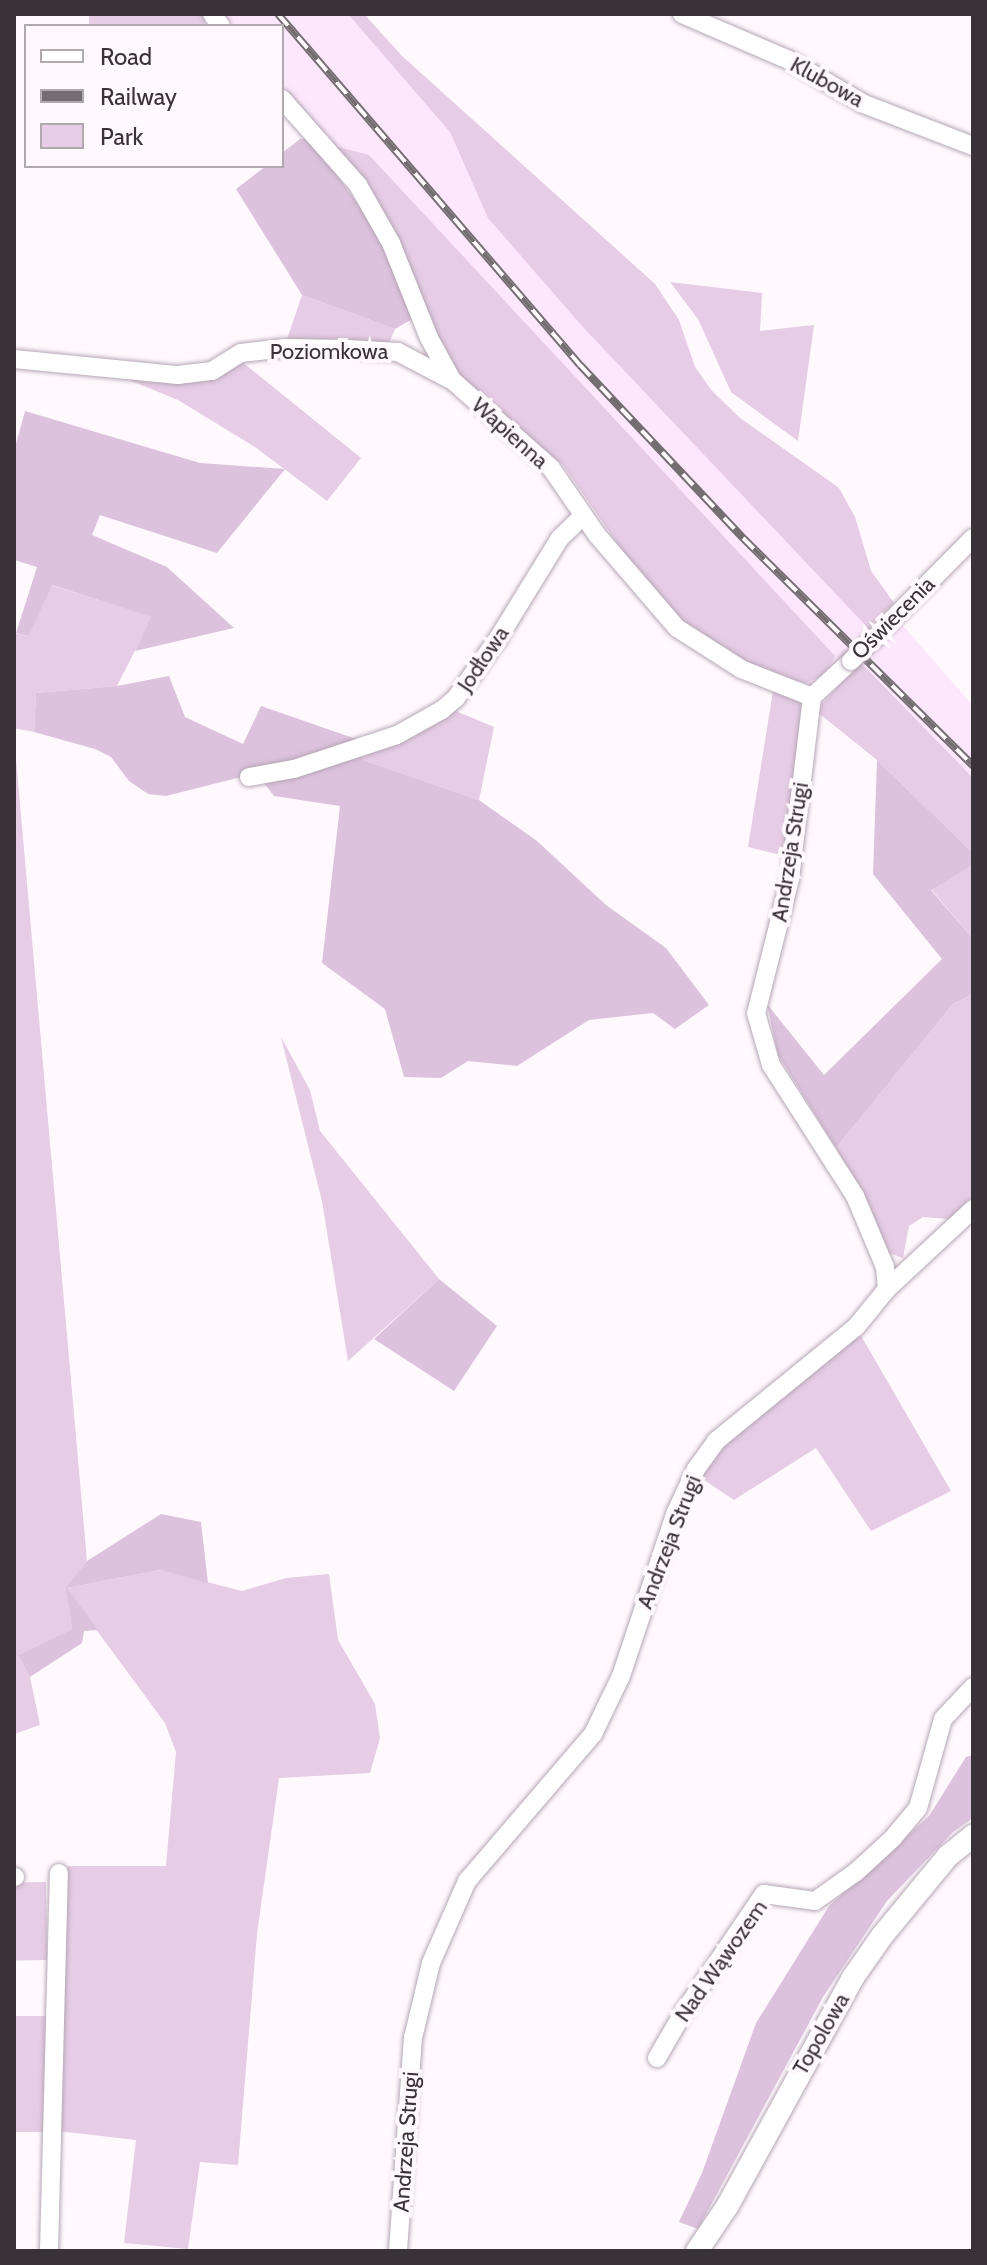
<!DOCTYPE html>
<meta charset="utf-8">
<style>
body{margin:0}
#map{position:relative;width:987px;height:2265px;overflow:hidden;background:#fff9fe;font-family:Cabin,sans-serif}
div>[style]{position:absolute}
.built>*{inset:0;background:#fde7fc}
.green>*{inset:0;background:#e6cce5;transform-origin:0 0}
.forest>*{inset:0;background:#ddc2dd}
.roads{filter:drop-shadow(0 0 2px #b5a7b5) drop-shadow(0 0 2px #b5a7b5)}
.minor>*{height:18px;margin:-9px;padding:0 9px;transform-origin:9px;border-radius:9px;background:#fff}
.tertiary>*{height:22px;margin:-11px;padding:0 11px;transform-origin:11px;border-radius:11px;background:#fff}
.rail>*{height:8px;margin-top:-4px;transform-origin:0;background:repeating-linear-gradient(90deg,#fff9fe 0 15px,#746e73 0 30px);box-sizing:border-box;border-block:2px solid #746e73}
.bridges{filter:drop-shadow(0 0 2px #b5a7b5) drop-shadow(0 0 2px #b5a7b5)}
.minor-bridge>*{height:18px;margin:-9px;padding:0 9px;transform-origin:9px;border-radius:9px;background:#fff}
span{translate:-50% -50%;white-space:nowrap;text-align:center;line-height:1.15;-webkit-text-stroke:8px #fff9fe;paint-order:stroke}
.street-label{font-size:22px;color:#393339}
.frame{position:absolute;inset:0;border:16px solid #393339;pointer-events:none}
.legend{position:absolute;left:24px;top:24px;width:260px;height:144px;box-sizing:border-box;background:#fff9fe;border:2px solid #b0aaaf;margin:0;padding:10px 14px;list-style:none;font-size:24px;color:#393339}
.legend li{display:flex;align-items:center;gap:16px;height:40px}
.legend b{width:40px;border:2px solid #b0aaaf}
</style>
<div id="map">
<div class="built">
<div style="clip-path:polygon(218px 14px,364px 14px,402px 56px,655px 284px,679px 320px,695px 367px,712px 391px,740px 418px,839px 488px,855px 517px,871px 571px,894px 603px,900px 622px,973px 706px,973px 831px,806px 683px,282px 90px,282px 26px,227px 26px)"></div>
</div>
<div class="green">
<div style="left:89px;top:14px;width:116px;height:13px"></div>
<div style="clip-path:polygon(348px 14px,364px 14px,402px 56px,655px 284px,679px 320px,695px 367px,712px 391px,740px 418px,839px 488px,855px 517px,871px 571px,894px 603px,868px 628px,582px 326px,488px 218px,450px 132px)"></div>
<div style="clip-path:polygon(335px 146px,369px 155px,835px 656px,825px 674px,806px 683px,781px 679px,748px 665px,677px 618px,626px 556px,563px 465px,466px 385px,447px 356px,397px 240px)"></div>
<div style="clip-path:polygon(670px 282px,762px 293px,760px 331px,814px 325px,798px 441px,731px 392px,698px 319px)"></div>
<div style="clip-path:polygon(302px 295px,395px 329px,388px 346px,287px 339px)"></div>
<div style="clip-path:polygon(241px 361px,361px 458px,327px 501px,255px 447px,178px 400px,124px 378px)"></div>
<div style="clip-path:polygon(51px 585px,152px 617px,117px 686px,36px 693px,34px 732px,14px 728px,14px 633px,29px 636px)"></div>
<div style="clip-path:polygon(860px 662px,973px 778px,973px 853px,877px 760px,816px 711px)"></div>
<div style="clip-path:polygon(773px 691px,799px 699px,804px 709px,785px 856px,748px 847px)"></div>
<div style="clip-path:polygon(451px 709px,494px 727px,479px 800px,363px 760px,361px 751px)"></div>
<div style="clip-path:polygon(14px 736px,87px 1561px,67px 1588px,160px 1570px,242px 1591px,286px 1578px,329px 1574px,338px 1640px,375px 1704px,380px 1738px,370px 1773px,279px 1778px,257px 1934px,238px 2165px,200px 2162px,188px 2249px,124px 2243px,136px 2140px,57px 2131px,68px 1866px,166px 1866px,176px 1752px,165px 1723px,67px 1590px,72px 1629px,18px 1655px,30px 1677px,40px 1725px,14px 1734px)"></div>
<div style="clip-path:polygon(973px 865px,973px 939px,931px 889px)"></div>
<div style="clip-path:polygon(973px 994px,973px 1197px,949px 1219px,923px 1217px,909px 1226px,903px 1258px,889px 1253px,869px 1204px,836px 1148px,953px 1004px)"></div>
<div style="clip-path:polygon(281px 1037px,310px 1090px,320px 1131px,439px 1279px,348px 1361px,322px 1201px)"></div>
<div style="clip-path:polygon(860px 1334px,951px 1491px,871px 1531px,816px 1448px,734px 1500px,701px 1478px,727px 1441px)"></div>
<div style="left:46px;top:1882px;width:78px;height:32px;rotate:89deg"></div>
<div style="left:46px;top:2016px;width:116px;height:32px;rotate:90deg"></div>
</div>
<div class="forest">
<div style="clip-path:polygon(310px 138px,384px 240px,414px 318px,395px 329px,302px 295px,236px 189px,266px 166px,282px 166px,282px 153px,300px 139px)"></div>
<div style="clip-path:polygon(25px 411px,200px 463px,285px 469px,217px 553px,100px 515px,92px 535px,167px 567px,234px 628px,135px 651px,151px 617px,52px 585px,29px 636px,16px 633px,37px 567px,14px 560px,14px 451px)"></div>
<div style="clip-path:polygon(169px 676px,185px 717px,243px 744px,261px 706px,359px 740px,293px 764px,166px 796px,148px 794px,129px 781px,111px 757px,95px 749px,34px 732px,36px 693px,117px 686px)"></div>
<div style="clip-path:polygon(361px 751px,363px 760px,479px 800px,537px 841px,606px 905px,666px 948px,709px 1005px,675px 1029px,653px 1013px,589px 1020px,517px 1066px,468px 1061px,441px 1078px,404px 1077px,385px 1009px,322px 963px,340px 806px,274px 796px,264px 783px)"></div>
<div style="clip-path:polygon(877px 760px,973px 853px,973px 865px,931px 890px,973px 939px,973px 994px,953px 1004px,836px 1148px,778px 1055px,767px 1004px,824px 1075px,942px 959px,873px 874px)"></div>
<div style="clip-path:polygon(439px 1279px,497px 1326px,454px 1391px,374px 1339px)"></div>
<div style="clip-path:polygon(161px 1514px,201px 1522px,208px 1583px,160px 1570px,67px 1588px,98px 1630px,84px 1631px,82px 1643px,30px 1677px,18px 1655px,72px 1629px,66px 1588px,87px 1561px)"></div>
<div style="clip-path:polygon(973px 1755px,973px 1818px,953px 1832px,887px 1901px,823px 1997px,698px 2229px,679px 2222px,702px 2173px,756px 2023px,829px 1906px,929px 1816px,966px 1757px)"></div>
</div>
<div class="roads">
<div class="minor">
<div style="left:212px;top:14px;width:15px;rotate:53deg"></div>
<div style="left:682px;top:14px;width:116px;rotate:23.3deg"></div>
<div style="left:789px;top:60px;width:87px;rotate:30.4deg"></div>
<div style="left:864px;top:104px;width:117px;rotate:21.1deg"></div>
<div style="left:282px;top:99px;width:115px;rotate:48.5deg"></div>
<div style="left:358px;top:185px;width:67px;rotate:60.4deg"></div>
<div style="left:391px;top:243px;width:102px;rotate:68.2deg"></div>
<div style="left:429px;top:338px;width:48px;rotate:61.3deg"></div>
<div style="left:452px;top:380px;width:132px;rotate:41.6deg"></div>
<div style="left:551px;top:468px;width:81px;rotate:55.5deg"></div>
<div style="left:597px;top:535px;width:123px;rotate:49.3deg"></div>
<div style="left:677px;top:628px;width:76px;rotate:32.6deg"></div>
<div style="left:741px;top:669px;width:76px;rotate:21.5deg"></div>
<div style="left:14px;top:359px;width:165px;rotate:5.6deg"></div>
<div style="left:178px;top:375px;width:34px;rotate:-7deg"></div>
<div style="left:212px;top:371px;width:34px;rotate:-32deg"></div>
<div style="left:241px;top:353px;width:44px;rotate:-6.5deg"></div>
<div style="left:285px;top:348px;width:63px;rotate:0.9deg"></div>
<div style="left:348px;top:349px;width:50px;rotate:3.4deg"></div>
<div style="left:398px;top:352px;width:58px;rotate:27.9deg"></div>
<div style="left:874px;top:638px;width:141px;rotate:-45.3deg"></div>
<div style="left:812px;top:697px;width:183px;rotate:96.9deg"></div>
<div style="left:790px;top:879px;width:138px;rotate:104.2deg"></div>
<div style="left:756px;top:1013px;width:54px;rotate:73.9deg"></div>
<div style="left:771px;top:1065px;width:156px;rotate:57.3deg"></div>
<div style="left:855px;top:1196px;width:77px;rotate:67.1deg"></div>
<div style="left:885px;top:1267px;width:22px;rotate:85deg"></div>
<div style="left:812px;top:697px;width:53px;rotate:-42.7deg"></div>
<div style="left:249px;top:777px;width:46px;rotate:-10.1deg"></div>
<div style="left:294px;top:769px;width:108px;rotate:-18.3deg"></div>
<div style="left:397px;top:735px;width:51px;rotate:-29.1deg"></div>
<div style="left:442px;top:710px;width:18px;rotate:-41deg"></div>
<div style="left:456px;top:698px;width:75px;rotate:-54.8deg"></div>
<div style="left:499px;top:637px;width:116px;rotate:-58.4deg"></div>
<div style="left:560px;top:538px;width:32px;rotate:-44deg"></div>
<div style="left:14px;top:1877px;width:1px"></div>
<div style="left:657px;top:2058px;width:52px;rotate:-60deg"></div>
<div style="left:683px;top:2013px;width:144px;rotate:-55.8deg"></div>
<div style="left:764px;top:1894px;width:51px;rotate:7.8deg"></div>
<div style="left:815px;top:1901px;width:50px;rotate:-35.3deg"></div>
<div style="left:856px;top:1872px;width:49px;rotate:-42.5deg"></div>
<div style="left:892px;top:1839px;width:40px;rotate:-50deg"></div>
<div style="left:918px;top:1808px;width:92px;rotate:-74.3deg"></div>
<div style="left:943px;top:1719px;width:44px;rotate:-46.8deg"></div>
<div style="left:49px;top:2251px;width:378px;rotate:-88.5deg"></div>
<div style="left:398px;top:2251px;width:214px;rotate:-86deg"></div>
<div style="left:413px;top:2038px;width:77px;rotate:-76.5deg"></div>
<div style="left:431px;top:1963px;width:90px;rotate:-66.3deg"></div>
<div style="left:467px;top:1881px;width:194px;rotate:-49.4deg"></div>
<div style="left:593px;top:1734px;width:64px;rotate:-64.2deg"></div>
<div style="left:621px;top:1676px;width:173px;rotate:-71.5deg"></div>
<div style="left:676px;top:1512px;width:47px;rotate:-65.1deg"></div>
<div style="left:696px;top:1469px;width:34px;rotate:-54deg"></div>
<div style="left:716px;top:1441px;width:181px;rotate:-39.2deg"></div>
<div style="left:856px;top:1327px;width:49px;rotate:-50.8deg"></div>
<div style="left:887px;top:1289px;width:117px;rotate:-42.9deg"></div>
</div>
<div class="tertiary">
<div style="left:697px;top:2251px;width:55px;rotate:-56deg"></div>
<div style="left:728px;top:2205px;width:258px;rotate:-61.2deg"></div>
<div style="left:852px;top:1979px;width:52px;rotate:-55.1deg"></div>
<div style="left:882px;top:1936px;width:104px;rotate:-50.5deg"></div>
<div style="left:948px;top:1856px;width:32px;rotate:-39deg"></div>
</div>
</div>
<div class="rail">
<div style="left:278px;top:14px;width:463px;rotate:49.3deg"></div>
<div style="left:580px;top:365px;width:238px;rotate:46.7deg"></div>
<div style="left:743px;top:538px;width:324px;rotate:44.7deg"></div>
</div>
<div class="bridges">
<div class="minor-bridge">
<div style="left:851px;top:661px;width:33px;rotate:-45deg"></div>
</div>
</div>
<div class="street-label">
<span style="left:827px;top:82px;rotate:29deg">Klubowa</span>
<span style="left:329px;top:352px">Poziomkowa</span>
<span style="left:510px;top:433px;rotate:42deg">Wapienna</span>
<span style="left:893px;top:618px;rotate:-45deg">Oświecenia</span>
<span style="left:483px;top:659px;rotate:-56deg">Jodłowa</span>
<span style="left:790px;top:852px;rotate:-81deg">Andrzeja Strugi</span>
<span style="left:669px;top:1542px;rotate:-69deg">Andrzeja Strugi</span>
<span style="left:721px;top:1961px;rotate:-55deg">Nad Wąwozem</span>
<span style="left:821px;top:2034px;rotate:-60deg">Topolowa</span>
<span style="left:406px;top:2142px;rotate:-86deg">Andrzeja Strugi</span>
</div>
<div class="frame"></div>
<ul class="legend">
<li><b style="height:10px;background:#fff"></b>Road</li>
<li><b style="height:10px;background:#746e73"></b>Railway</li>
<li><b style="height:22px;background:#e6cce5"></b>Park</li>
</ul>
</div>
